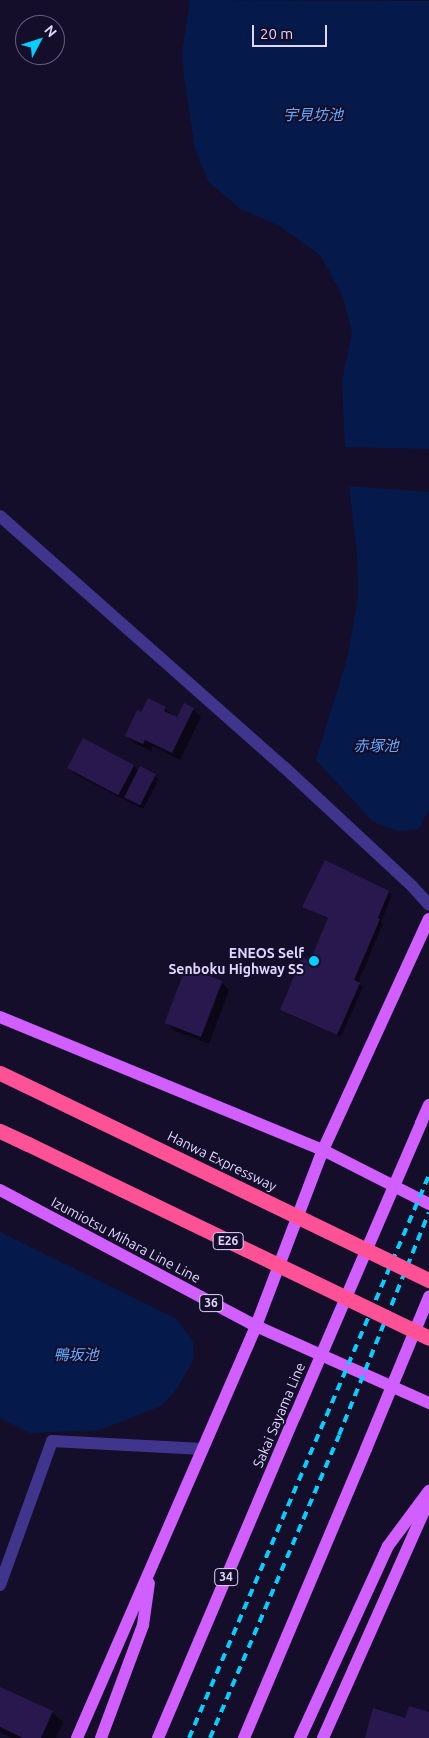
<!DOCTYPE html>
<meta charset="utf-8">
<style>
body{margin:0}
#map{position:relative;width:429px;height:1738px;overflow:hidden;background:#150e2a;font-family:Ubuntu,"Noto Sans JP",sans-serif}
div>[style]{position:absolute}
.water>*{inset:0;background:#06194b}
.shadow>*{inset:0;background:#0007}
.building>*{inset:0;background:#28184d;transform-origin:0 0}
.street>*{height:12px;margin:-6px;padding:0 6px;transform-origin:6px;border-radius:6px;background:#40358d}
.primary>*{height:12px;margin:-6px;padding:0 6px;transform-origin:6px;border-radius:6px;background:#d15eff}
.highway>*{height:15px;margin:-7.5px;padding:0 7.5px;transform-origin:7.5px;border-radius:7.5px;background:#ff5296}
.rail>*{height:4px;margin-top:-2px;transform-origin:0;background:repeating-linear-gradient(90deg,#03d0ff 0 8px,transparent 0 14px)}
.primary-bridge>*{height:12px;margin:-6px;padding:0 6px;transform-origin:6px;border-radius:6px;background:#d15eff}
.highway-bridge>*{height:15px;margin:-7.5px;padding:0 7.5px;transform-origin:7.5px;border-radius:7.5px;background:#ff5296}
.dots>*{width:14px;height:14px;translate:-50% -50%;box-sizing:border-box;border:2px solid #150e2a;border-radius:50%}
span{translate:-50% -50%;white-space:nowrap;text-align:center;line-height:1.15;-webkit-text-stroke:4px #150e2a;paint-order:stroke}
.shield-label span{padding:1px 4px;background:#150e2a;border:1px solid;border-radius:4px;-webkit-text-stroke-width:0}
.shield-label{font-size:12px;color:#dfd7ff;font-weight:700}
.poi-label{font-size:14px;color:#dfd7ff;font-weight:700}
.right{translate:-100% -50%;text-align:right}
.street-label{font-size:14px;color:#dfd7ff}
.water-label{font-size:15px;color:#65aaff;font-style:italic}
.north{position:absolute;left:15px;top:15px;width:50px;height:50px;box-sizing:border-box;background:#150e2a;border:1px solid #665e7f;border-radius:50%;rotate:50deg;font-size:14px;font-weight:700;line-height:20px;text-align:center;color:#dfd7ff}
.north::after{content:'';display:block;margin:auto;width:18px;height:22px;background:#03d0ff;clip-path:polygon(50% 0,100% 100%,50% 72%,0 100%)}
.scale{position:absolute;left:252px;top:25px;width:75px;height:22px;box-sizing:border-box;border:2px solid #dfd7ff;border-top:0;padding-left:6px;font-size:15px;line-height:18px;white-space:nowrap;color:#dfd7ff;-webkit-text-stroke:4px #150e2a;paint-order:stroke}
</style>
<div id="map">
<div class="water">
<div style="clip-path:polygon(190px 0,429px 1px,429px 449px,345px 447px,342px 381px,352px 333px,343px 297px,321px 256px,280px 226px,241px 209px,209px 182px,195px 149px,184px 77px,182px 53px)"></div>
<div style="clip-path:polygon(349px 486px,429px 492px,429px 809px,419px 829px,398px 831px,373px 822px,316px 760px,348px 655px,358px 597px,357px 553px)"></div>
<div style="clip-path:polygon(0 1232px,177px 1319px,193px 1342px,194px 1358px,177px 1389px,161px 1406px,100px 1430px,30px 1433px,0 1418px)"></div>
</div>
<div class="shadow">
<div style="clip-path:polygon(165px 708px,177px 719px,193px 709px,201px 717px,180px 760px,153px 746px,151px 751px,134px 743px,126px 735px,142px 714px)"></div>
<div style="clip-path:polygon(83px 739px,134px 766px,139px 771px,141px 767px,159px 779px,143px 809px,76px 775px,68px 767px)"></div>
<div style="clip-path:polygon(388px 892px,392px 895px,381px 922px,383px 924px,358px 983px,363px 987px,341px 1037px,285px 1013px,282px 1009px,310px 962px,329px 920px,304px 907px)"></div>
<div style="clip-path:polygon(221px 982px,229px 990px,209px 1044px,175px 1031px,167px 1023px)"></div>
<div style="clip-path:polygon(0 1688px,52px 1712px,63px 1722px,56px 1738px,12px 1738px,0 1732px)"></div>
</div>
<div class="building">
<div style="clip-path:polygon(148px 698px,166px 707px,164px 711px,177px 717px,184px 703px,194px 708px,172px 753px,145px 740px,143px 744px,125px 736px,137px 710px,141px 712px)"></div>
<div style="left:83px;top:738px;width:58px;height:34px;rotate:28deg"></div>
<div style="left:140px;top:766px;width:18px;height:35px;rotate:27deg"></div>
<div style="clip-path:polygon(325px 860px,389px 891px,378px 918px,380px 919px,354px 980px,360px 983px,337px 1035px,280px 1010px,302px 957px,310px 961px,328px 918px,302px 907px)"></div>
<div style="left:186px;top:967px;width:39px;height:60px;rotate:21deg"></div>
<div style="clip-path:polygon(0 1687px,53px 1711px,41px 1738px,23px 1738px,0 1727px)"></div>
<div style="clip-path:polygon(409px 1706px,429px 1712px,429px 1738px,365px 1738px,373px 1708px,405px 1718px)"></div>
</div>
<div class="street">
<div style="left:0;top:516px;width:379px;rotate:41.5deg"></div>
<div style="left:284px;top:767px;width:175px;rotate:42.9deg"></div>
<div style="left:412px;top:886px;width:25px;rotate:48deg"></div>
<div style="left:0;top:1585px;width:153px;rotate:-70.1deg"></div>
<div style="left:52px;top:1441px;width:151px;rotate:3deg"></div>
</div>
<div class="primary">
<div style="left:0;top:1017px;width:349px;rotate:22.4deg"></div>
<div style="left:323px;top:1150px;width:119px;rotate:27deg"></div>
<div style="left:421px;top:1123px;width:20px;rotate:-66deg"></div>
<div style="left:0;top:1190px;width:290px;rotate:28deg"></div>
<div style="left:256px;top:1326px;width:189px;rotate:24deg"></div>
<div style="left:77px;top:1738px;width:449px;rotate:-66.5deg"></div>
<div style="left:256px;top:1326px;width:188px;rotate:-69.2deg"></div>
<div style="left:323px;top:1150px;width:254px;rotate:-65.4deg"></div>
<div style="left:101px;top:1738px;width:121px;rotate:-69.6deg"></div>
<div style="left:143px;top:1625px;width:42px;rotate:-81.9deg"></div>
<div style="left:158px;top:1738px;width:350px;rotate:-67deg"></div>
<div style="left:244px;top:1738px;width:314px;rotate:-67.1deg"></div>
<div style="left:300px;top:1738px;width:211px;rotate:-65.4deg"></div>
<div style="left:388px;top:1546px;width:69px;rotate:-53.3deg"></div>
<div style="left:323px;top:1738px;width:261px;rotate:-66deg"></div>
</div>
<div class="highway">
<div style="left:0;top:1073px;width:55px;rotate:25.6deg"></div>
<div style="left:0;top:1131px;width:31px;rotate:25deg"></div>
</div>
<div class="rail">
<div style="left:189px;top:1738px;width:612px;rotate:-66.91deg"></div>
<div style="left:210px;top:1738px;width:329px;rotate:-66.9deg"></div>
<div style="left:339px;top:1435px;width:240px;rotate:-68deg"></div>
</div>
<div class="primary-bridge">
<div style="left:295px;top:1416px;width:319px;rotate:-66.7deg"></div>
<div style="left:366px;top:1449px;width:165px;rotate:-67.5deg"></div>
</div>
<div class="highway-bridge">
<div style="left:50px;top:1097px;width:421px;rotate:25.8deg"></div>
<div style="left:28px;top:1144px;width:445px;rotate:25.8deg"></div>
</div>
<div class="dots">
<div style="left:314px;top:961px;background:#03d0ff"></div>
</div>
<div class="shield-label">
<span style="left:228px;top:1241px">E26</span>
<span style="left:211px;top:1303px">36</span>
<span style="left:226px;top:1577px">34</span>
</div>
<div class="poi-label">
<span class="right" style="left:304px;top:961px">ENEOS Self<br>Senboku Highway SS</span>
</div>
<div class="street-label">
<span style="left:222px;top:1161px;rotate:26deg">Hanwa Expressway</span>
<span style="left:126px;top:1240px;rotate:28deg">Izumiotsu Mihara Line Line</span>
<span style="left:279px;top:1415px;rotate:-67deg">Sakai Sayama Line</span>
</div>
<div class="water-label">
<span style="left:313px;top:115px">宇見坊池</span>
<span style="left:376px;top:746px">赤塚池</span>
<span style="left:76px;top:1355px">鴨坂池</span>
</div>
<div class="north">N</div>
<div class="scale">20 m</div>
</div>
